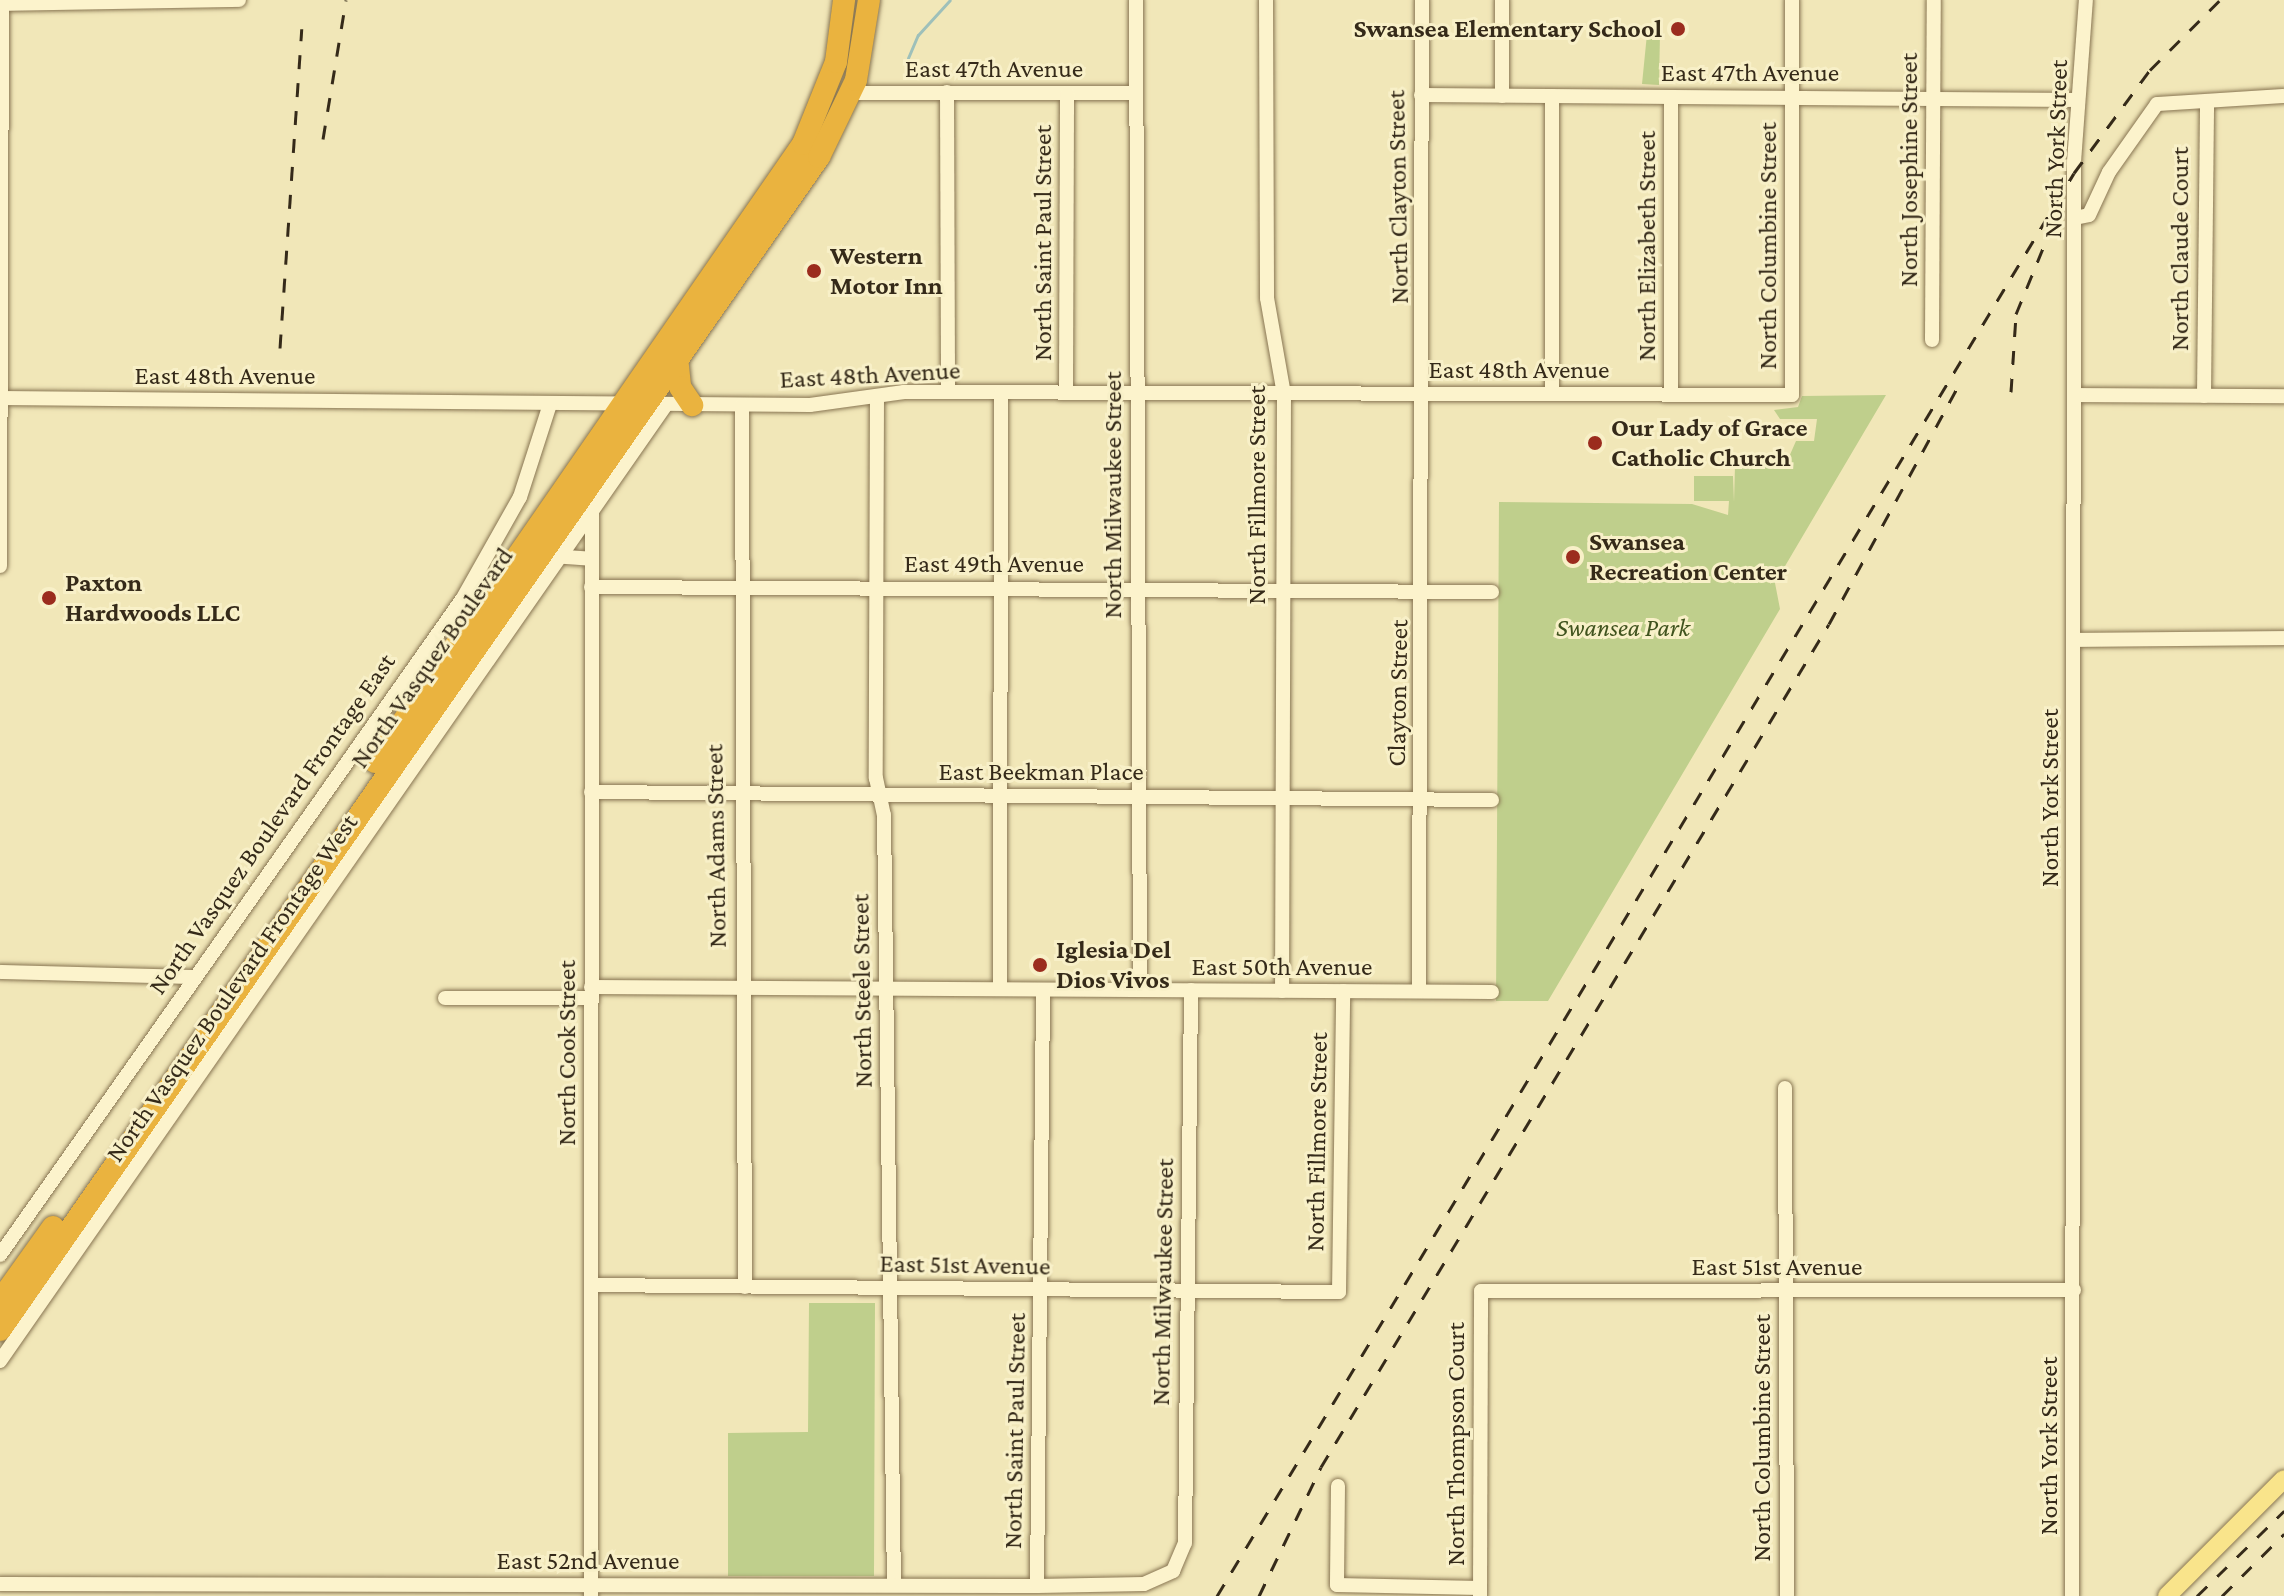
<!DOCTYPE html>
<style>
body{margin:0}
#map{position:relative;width:2284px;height:1596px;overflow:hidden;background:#f1e7b8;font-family:"Crimson Pro",serif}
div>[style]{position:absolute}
.green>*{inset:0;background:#bfcf8c}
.stream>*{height:3px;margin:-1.5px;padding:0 1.5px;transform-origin:1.5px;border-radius:1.5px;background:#9ec0ba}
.roads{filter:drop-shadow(0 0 2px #887552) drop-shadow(0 0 2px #887552)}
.minor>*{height:14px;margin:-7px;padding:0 7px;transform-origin:7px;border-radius:7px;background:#fcf3cc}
.major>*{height:18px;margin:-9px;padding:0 9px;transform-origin:9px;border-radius:9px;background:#f9e48b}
.highway>*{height:22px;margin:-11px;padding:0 11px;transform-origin:11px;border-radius:11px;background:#eab33f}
.rail>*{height:3px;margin-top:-1.5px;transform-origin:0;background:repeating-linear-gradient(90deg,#352a19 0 14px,transparent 0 28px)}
.dots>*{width:22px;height:22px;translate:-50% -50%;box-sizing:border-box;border:4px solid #f8f0c8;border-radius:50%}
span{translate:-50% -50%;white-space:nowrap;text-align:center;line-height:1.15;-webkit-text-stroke:6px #f8f0c8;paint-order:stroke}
.poi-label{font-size:26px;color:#352a19;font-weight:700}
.right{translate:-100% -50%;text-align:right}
.left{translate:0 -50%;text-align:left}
.street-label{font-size:26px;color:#352a19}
.park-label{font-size:26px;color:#40531e;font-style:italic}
</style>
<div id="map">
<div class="green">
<div style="clip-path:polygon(1647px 34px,1660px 34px,1659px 85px,1642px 84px)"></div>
<div style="clip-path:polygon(1886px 395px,1775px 583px,1780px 609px,1548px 1001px,1496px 1001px,1499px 502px,1692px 504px,1728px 515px,1729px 501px,1694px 501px,1694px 476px,1733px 476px,1734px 502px,1735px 466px,1785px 466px,1796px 441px,1814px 441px,1817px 419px,1780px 419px,1774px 410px,1798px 407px,1802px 396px)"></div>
<div style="clip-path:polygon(809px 1303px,875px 1303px,874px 1576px,728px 1576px,728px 1433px,808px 1432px)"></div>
</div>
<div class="stream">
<div style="left:908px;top:58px;width:25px;rotate:-67deg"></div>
<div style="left:918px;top:35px;width:47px;rotate:-47.6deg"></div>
</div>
<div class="roads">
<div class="minor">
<div style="left:1136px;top:0;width:990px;rotate:89.77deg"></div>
<div style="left:1266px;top:0;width:298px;rotate:89.8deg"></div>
<div style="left:1267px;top:298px;width:97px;rotate:80deg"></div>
<div style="left:1284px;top:394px;width:597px;rotate:90.19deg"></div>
<div style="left:2px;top:4px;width:237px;rotate:-1deg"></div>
<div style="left:947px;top:92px;width:300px;rotate:89.8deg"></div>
<div style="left:851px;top:93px;width:285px"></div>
<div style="left:1421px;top:95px;width:657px;rotate:0.44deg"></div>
<div style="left:1502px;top:96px;width:96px;rotate:-90deg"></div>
<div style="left:1552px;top:96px;width:298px;rotate:90deg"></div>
<div style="left:1671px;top:97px;width:298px;rotate:90deg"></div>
<div style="left:2075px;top:218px;width:14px;rotate:-12deg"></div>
<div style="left:2089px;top:215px;width:47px;rotate:-65.1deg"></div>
<div style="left:2109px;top:172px;width:83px;rotate:-54.8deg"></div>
<div style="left:2157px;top:104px;width:127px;rotate:-3.6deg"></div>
<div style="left:1932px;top:340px;width:340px;rotate:-89.7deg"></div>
<div style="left:1066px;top:393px;width:300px;rotate:-89.8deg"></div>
<div style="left:2076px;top:395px;width:208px;rotate:0.3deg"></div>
<div style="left:2204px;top:396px;width:294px;rotate:-89.4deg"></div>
<div style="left:877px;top:397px;width:381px;rotate:90.2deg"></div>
<div style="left:876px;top:778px;width:38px;rotate:78deg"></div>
<div style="left:884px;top:815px;width:770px;rotate:89.26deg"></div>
<div style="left:0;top:398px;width:810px;rotate:0.5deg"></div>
<div style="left:810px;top:405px;width:95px;rotate:-7.9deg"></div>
<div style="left:904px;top:392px;width:888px;rotate:0.19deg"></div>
<div style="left:1792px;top:395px;width:395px;rotate:-90deg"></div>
<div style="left:742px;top:405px;width:882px;rotate:89.81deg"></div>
<div style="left:552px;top:556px;width:39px;rotate:4deg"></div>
<div style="left:0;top:566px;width:566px;rotate:-89.8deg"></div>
<div style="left:591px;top:587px;width:901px;rotate:0.32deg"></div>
<div style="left:2074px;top:640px;width:210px;rotate:-0.5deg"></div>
<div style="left:591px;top:792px;width:901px;rotate:0.51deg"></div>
<div style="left:0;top:972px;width:194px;rotate:1.5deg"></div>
<div style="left:591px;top:987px;width:901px;rotate:0.32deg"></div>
<div style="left:1000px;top:989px;width:596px;rotate:-89.9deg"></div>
<div style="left:1419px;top:991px;width:991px;rotate:-89.83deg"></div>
<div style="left:445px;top:998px;width:146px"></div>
<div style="left:1785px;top:1088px;width:508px;rotate:89.77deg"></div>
<div style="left:0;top:1255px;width:804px;rotate:-54.83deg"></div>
<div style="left:463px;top:598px;width:116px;rotate:-60.6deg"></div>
<div style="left:520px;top:497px;width:98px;rotate:-72.1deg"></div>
<div style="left:591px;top:1285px;width:748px;rotate:0.54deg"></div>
<div style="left:1339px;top:1292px;width:301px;rotate:-89.2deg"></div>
<div style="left:0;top:1361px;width:1165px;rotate:-55.14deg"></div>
<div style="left:1338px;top:1486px;width:99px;rotate:90.6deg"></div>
<div style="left:1337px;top:1585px;width:143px;rotate:1.2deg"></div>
<div style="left:0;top:1584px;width:1037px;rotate:0.11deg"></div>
<div style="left:1037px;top:1586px;width:107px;rotate:-1.1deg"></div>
<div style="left:1144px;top:1584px;width:32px;rotate:-24deg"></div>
<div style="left:1173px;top:1571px;width:30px;rotate:-67deg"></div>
<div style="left:1185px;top:1543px;width:553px;rotate:-89.38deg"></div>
<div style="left:1037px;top:1586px;width:596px;rotate:-89.42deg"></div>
<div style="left:591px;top:1596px;width:1085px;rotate:-89.95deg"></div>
<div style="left:1480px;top:1596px;width:305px;rotate:-89.8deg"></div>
<div style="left:1481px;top:1291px;width:593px;rotate:-0.1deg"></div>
<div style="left:2072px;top:1596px;width:1434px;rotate:-89.92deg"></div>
<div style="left:2074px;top:162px;width:162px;rotate:-85.8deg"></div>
</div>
<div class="major">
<div style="left:2167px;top:1596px;width:165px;rotate:-45deg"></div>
</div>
<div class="highway">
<div style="left:677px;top:357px;width:30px;rotate:84deg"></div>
<div style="left:680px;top:387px;width:22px;rotate:56deg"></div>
<div style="left:375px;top:762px;width:752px;rotate:-55.3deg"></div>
<div style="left:803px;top:144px;width:88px;rotate:-68.1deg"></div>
<div style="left:836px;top:62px;width:63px;rotate:-82.6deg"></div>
<div style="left:0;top:1301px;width:91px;rotate:-54.4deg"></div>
<div style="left:0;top:1330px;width:1431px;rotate:-55.08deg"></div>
<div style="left:819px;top:157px;width:85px;rotate:-64.3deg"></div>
<div style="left:856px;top:80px;width:81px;rotate:-80.8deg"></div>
</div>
</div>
<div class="rail">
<div style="left:323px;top:139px;width:141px;rotate:-80.6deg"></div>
<div style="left:280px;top:348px;width:320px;rotate:-86.1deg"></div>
<div style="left:2011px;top:392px;width:78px;rotate:-86.3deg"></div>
<div style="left:2016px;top:314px;width:84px;rotate:-67.7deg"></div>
<div style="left:1217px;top:1596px;width:1661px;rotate:-58.94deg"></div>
<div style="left:2074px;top:173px;width:128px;rotate:-53.6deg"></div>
<div style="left:2150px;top:70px;width:99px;rotate:-45deg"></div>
<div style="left:1259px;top:1596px;width:143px;rotate:-64.3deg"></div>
<div style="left:1321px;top:1467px;width:984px;rotate:-58.93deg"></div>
<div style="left:1829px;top:624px;width:272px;rotate:-61.5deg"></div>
<div style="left:2197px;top:1596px;width:122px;rotate:-44.3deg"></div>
<div style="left:2222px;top:1596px;width:88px;rotate:-45deg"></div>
</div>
<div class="dots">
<div style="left:1678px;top:29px;background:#9b2c1e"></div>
<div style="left:814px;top:271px;background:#9b2c1e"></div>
<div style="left:1595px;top:443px;background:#9b2c1e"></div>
<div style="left:1573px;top:557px;background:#9b2c1e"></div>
<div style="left:49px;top:598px;background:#9b2c1e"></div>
<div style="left:1040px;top:965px;background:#9b2c1e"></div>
</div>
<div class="poi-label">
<span class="right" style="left:1662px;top:29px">Swansea Elementary School</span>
<span class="left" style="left:830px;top:271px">Western<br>Motor Inn</span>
<span class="left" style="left:1611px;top:443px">Our Lady of Grace<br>Catholic Church</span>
<span class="left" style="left:1589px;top:557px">Swansea<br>Recreation Center</span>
<span class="left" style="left:65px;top:598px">Paxton<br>Hardwoods LLC</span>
<span class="left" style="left:1056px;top:965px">Iglesia Del<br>Dios Vivos</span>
</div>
<div class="street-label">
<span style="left:994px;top:69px">East 47th Avenue</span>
<span style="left:1750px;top:73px">East 47th Avenue</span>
<span style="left:2056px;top:149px;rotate:-88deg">North York Street</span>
<span style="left:1909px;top:170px;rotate:-90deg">North Josephine Street</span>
<span style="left:1398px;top:197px;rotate:-91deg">North Clayton Street</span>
<span style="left:1043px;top:243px;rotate:-90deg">North Saint Paul Street</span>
<span style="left:1647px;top:246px;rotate:-90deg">North Elizabeth Street</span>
<span style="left:1768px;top:246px;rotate:-90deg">North Columbine Street</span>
<span style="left:2180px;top:249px;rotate:-90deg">North Claude Court</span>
<span style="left:1519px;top:370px">East 48th Avenue</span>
<span style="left:870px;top:375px;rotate:-3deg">East 48th Avenue</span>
<span style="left:225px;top:376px">East 48th Avenue</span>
<span style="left:1113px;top:495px;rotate:-90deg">North Milwaukee Street</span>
<span style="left:1257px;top:495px;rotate:-90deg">North Fillmore Street</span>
<span style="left:994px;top:564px">East 49th Avenue</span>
<span style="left:432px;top:658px;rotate:-55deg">North Vasquez Boulevard</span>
<span style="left:1398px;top:693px;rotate:-89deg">Clayton Street</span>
<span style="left:1041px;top:772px">East Beekman Place</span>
<span style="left:2050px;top:798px;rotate:-90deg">North York Street</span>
<span style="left:272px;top:824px;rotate:-55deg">North Vasquez Boulevard Frontage East</span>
<span style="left:716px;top:846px;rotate:-91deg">North Adams Street</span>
<span style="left:1282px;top:967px">East 50th Avenue</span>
<span style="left:232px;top:988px;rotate:-55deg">North Vasquez Boulevard Frontage West</span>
<span style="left:862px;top:991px;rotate:-91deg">North Steele Street</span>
<span style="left:567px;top:1053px;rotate:-90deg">North Cook Street</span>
<span style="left:1317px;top:1142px;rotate:-89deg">North Fillmore Street</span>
<span style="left:965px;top:1265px;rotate:1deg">East 51st Avenue</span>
<span style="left:1777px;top:1267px">East 51st Avenue</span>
<span style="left:1163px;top:1282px;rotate:-89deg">North Milwaukee Street</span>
<span style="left:1015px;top:1431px;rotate:-89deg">North Saint Paul Street</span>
<span style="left:1762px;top:1438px;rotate:-90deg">North Columbine Street</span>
<span style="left:1456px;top:1444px;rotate:-90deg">North Thompson Court</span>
<span style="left:2049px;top:1446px;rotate:-90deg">North York Street</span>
<span style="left:588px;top:1561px">East 52nd Avenue</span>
</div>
<div class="park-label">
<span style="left:1623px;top:628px">Swansea Park</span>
</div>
</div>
